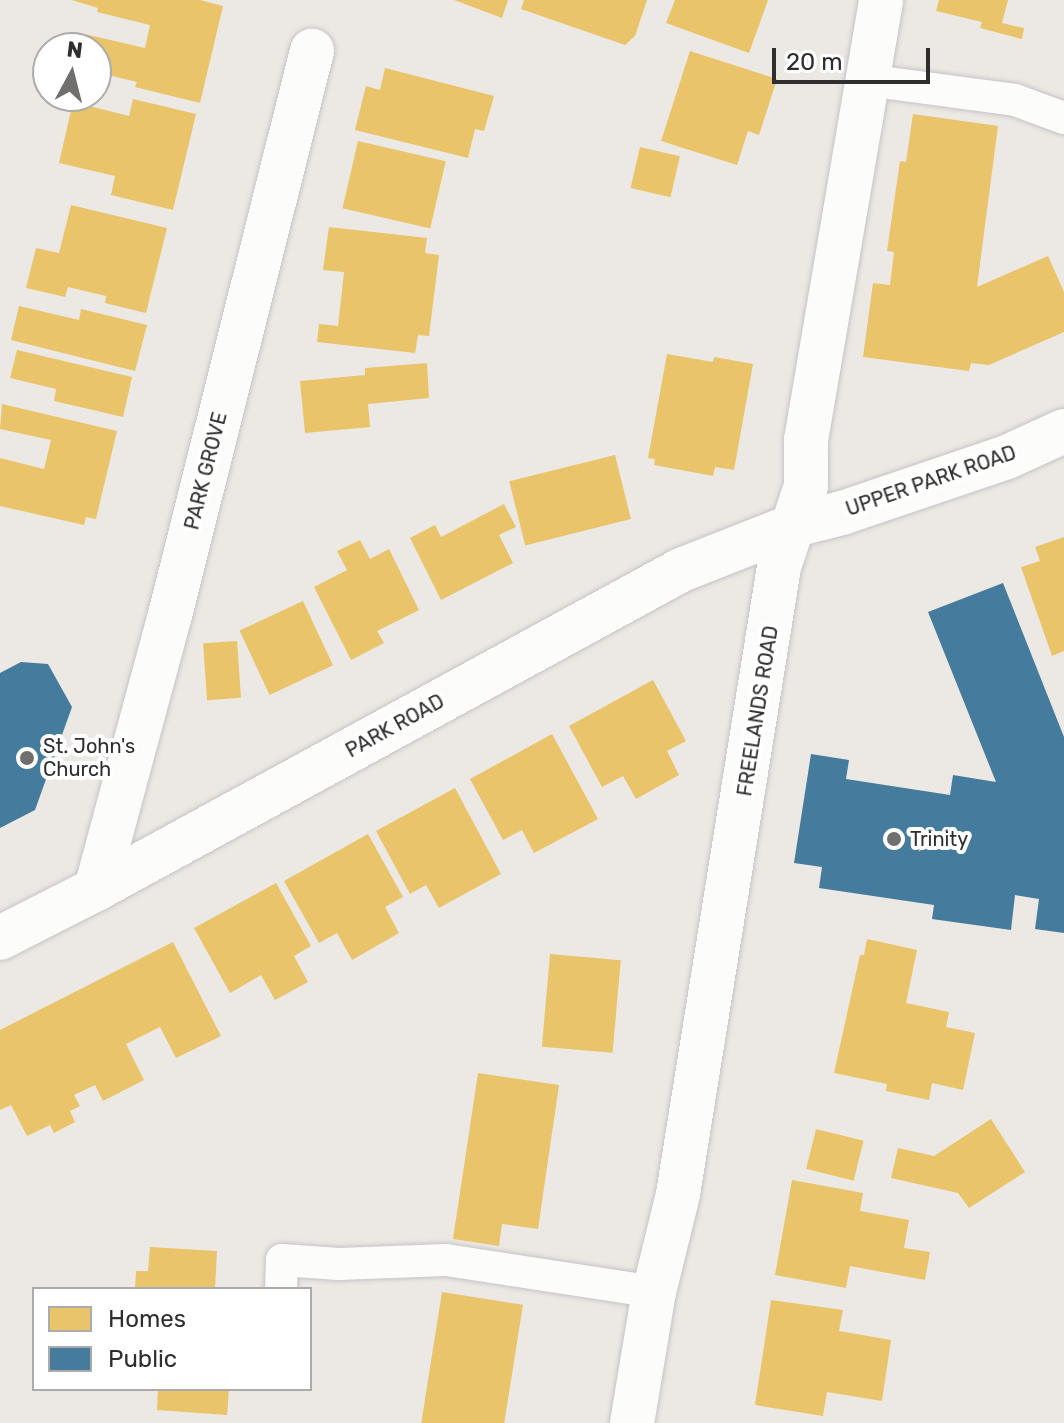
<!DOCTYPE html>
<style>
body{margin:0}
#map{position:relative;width:1064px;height:1423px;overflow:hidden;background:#ece8e4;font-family:Rubik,sans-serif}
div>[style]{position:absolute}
.homes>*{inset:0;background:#e9c46a;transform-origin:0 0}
.public>*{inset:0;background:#457b9d}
.roads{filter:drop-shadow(0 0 2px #c5c4c5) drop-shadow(0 0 2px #c5c4c5)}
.service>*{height:32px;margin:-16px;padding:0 16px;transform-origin:16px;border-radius:16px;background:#fcfcfb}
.minor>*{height:44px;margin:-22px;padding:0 22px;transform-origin:22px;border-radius:22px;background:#fcfcfb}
.tertiary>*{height:44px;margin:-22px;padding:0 22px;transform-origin:22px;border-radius:22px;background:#fcfcfb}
.dots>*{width:22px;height:22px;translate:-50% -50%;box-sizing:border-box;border:4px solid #fff;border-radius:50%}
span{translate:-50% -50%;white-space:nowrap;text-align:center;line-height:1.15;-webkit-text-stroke:8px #fff;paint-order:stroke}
.street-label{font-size:20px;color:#2e2e2e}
.poi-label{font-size:20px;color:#2e2e2e}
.left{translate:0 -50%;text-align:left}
.legend{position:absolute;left:32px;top:1287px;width:280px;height:104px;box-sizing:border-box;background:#fff;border:2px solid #ababab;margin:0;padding:10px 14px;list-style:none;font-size:24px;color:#2e2e2e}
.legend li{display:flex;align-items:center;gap:16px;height:40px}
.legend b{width:40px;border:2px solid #ababab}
.north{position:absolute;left:32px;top:32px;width:80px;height:80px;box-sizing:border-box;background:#fff;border:2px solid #ababab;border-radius:50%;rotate:7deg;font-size:22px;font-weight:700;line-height:32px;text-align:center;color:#2e2e2e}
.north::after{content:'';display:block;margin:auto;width:28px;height:36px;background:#706f6e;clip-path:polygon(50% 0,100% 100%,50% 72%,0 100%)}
.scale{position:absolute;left:772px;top:48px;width:158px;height:36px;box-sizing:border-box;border:4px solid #2e2e2e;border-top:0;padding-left:10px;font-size:24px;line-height:28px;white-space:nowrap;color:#2e2e2e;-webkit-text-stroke:6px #fff;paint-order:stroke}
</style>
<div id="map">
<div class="homes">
<div style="clip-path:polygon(72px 0,200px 0,223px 6px,200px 103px,135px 87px,137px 82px,96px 72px,96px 48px,72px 48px,76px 32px,145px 48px,150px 25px,97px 12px,98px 8px)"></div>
<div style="clip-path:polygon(454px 0,508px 0,502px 18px)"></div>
<div style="clip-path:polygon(524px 0,647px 0,635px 36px,625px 45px,521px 9px)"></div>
<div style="clip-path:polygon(675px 0,768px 0,749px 53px,666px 23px)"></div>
<div style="clip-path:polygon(939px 0,1008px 0,1002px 23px,1024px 28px,1022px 39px,980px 28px,982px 22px,936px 11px)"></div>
<div style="clip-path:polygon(690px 51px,777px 79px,759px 135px,748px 131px,737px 165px,661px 141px)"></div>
<div style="clip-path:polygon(385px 68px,494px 96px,484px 131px,475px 129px,468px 158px,355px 130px,366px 86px,380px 90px)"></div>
<div style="clip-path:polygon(133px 99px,196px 114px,173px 210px,111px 195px,115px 176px,59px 163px,73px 102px,129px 116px)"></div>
<div style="clip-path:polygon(913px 114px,998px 126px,977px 287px,1048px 256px,1064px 292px,1064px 332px,989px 365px,971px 363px,969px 371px,863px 357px,873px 283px,890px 285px,894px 252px,887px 251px,900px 161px,906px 162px)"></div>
<div style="left:358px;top:141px;width:90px;height:69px;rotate:13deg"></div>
<div style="left:640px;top:147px;width:41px;height:42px;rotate:13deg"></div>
<div style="clip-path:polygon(71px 205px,167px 228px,146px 313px,105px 303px,106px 296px,68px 287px,65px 297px,26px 288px,36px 248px,59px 253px)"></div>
<div style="clip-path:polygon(329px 227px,427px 238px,425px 253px,439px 255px,429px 336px,418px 335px,415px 353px,317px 342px,319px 324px,338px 326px,344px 272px,323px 270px)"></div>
<div style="clip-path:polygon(19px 306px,79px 320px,81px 309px,147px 325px,135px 371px,11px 340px)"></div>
<div style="clip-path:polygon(17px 350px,132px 377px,123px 417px,54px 401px,56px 389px,10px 378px)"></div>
<div style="clip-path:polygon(667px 354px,713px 362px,714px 357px,753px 364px,734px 470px,715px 467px,713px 476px,654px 465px,655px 459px,648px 458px)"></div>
<div style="clip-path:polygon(427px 363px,429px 398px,368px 404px,370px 427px,305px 433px,300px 381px,365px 375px,365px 368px)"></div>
<div style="clip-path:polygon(2px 404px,117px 431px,96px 519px,86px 517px,84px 525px,0 506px,0 458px,44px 469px,51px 440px,0 429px)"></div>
<div style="left:615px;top:455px;width:66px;height:109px;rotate:76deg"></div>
<div style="clip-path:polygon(504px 504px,516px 527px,499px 535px,513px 563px,441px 600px,410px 538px,435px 525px,441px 537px)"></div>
<div style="clip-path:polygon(1064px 537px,1064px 651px,1052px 656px,1021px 567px,1040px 561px,1035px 547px)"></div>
<div style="clip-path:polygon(360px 540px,370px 559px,389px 549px,419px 610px,377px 631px,384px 643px,351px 660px,314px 587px,347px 570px,337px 551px)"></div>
<div style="left:303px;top:601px;width:71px;height:70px;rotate:65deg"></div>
<div style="left:237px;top:641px;width:57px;height:34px;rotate:86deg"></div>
<div style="clip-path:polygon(653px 680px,686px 741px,667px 751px,679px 775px,636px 799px,623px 776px,602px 787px,569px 726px)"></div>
<div style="clip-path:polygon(552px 734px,598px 819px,534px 853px,522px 830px,503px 840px,470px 779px)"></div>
<div style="clip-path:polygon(455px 788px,501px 874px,439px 908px,426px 885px,410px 894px,376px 831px)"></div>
<div style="clip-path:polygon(368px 834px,403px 897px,385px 907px,399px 933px,352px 960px,337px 933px,319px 943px,284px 881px)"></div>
<div style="clip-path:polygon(276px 883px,311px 946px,294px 956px,308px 982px,275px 1000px,261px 975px,230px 993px,194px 928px)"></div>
<div style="clip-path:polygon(867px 939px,917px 950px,906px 1003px,949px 1012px,946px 1027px,975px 1033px,963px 1090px,932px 1083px,929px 1100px,886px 1091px,887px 1084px,834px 1073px,860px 955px,864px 955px)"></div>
<div style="clip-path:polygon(173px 942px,221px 1036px,176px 1058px,160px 1027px,126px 1044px,144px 1080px,103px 1101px,95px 1085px,74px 1095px,80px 1106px,70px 1111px,75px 1122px,54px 1133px,50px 1125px,27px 1136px,11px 1105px,0 1110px,0 1030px)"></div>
<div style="left:550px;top:954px;width:71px;height:93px;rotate:5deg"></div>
<div style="clip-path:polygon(478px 1073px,559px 1085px,538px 1229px,502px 1224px,499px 1246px,453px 1239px)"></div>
<div style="clip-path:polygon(991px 1119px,1025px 1172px,969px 1208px,958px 1193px,891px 1178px,898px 1148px,934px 1156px)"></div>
<div style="left:816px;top:1129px;width:49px;height:41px;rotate:14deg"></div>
<div style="clip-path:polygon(792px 1180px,863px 1193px,860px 1211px,909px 1220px,904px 1248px,930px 1252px,925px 1280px,850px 1266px,846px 1288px,775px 1275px)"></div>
<div style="clip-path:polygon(150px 1247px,217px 1251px,215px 1289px,135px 1289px,136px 1271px,148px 1271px)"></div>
<div style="left:442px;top:1292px;width:82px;height:133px;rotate:9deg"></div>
<div style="clip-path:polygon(771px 1300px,843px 1310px,839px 1331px,891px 1340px,882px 1401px,827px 1392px,823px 1416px,755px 1405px)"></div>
<div style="clip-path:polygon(158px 1389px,229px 1389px,227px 1415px,157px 1410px)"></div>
</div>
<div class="public">
<div style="clip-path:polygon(1003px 583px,1064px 737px,1064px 933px,1035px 929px,1039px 899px,1015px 895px,1011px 930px,932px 919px,934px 905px,819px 888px,822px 867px,794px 863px,811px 754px,849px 760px,846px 779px,950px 795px,953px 775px,996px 782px,928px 612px)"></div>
<div style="clip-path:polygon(21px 662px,48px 664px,72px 707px,35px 810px,0 828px,0 673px)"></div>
</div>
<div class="roads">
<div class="service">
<div style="left:866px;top:80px;width:150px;rotate:7.6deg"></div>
<div style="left:1015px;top:100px;width:52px;rotate:20.2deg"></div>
<div style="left:281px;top:1289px;width:29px;rotate:-88deg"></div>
<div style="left:282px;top:1260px;width:57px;rotate:4deg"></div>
<div style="left:339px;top:1264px;width:107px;rotate:-2.1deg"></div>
<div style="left:446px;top:1260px;width:210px;rotate:8.7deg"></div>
</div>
<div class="minor">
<div style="left:96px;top:889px;width:284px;rotate:-74.9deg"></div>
<div style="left:170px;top:615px;width:582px;rotate:-75.87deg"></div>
<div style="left:0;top:938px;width:108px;rotate:-27deg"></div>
<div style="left:96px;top:889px;width:666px;rotate:-28.6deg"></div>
<div style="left:681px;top:570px;width:123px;rotate:-21.5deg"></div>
</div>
<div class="tertiary">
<div style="left:795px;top:525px;width:49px;rotate:-14.3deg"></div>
<div style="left:842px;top:513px;width:174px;rotate:-18.7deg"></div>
<div style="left:1007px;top:457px;width:63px;rotate:-24.5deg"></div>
<div style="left:632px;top:1423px;width:133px;rotate:-80.5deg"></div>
<div style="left:654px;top:1292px;width:101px;rotate:-76.2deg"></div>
<div style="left:678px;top:1194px;width:635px;rotate:-80.85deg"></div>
<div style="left:779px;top:567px;width:85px;rotate:-71.6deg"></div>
<div style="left:806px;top:486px;width:46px;rotate:-90deg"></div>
<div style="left:806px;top:440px;width:446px;rotate:-80.3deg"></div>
</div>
</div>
<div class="dots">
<div style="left:27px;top:758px;background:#706f6e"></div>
<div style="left:894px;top:839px;background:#706f6e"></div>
</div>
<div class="street-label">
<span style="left:206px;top:471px;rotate:-76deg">PARK GROVE</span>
<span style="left:931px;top:481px;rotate:-19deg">UPPER PARK ROAD</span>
<span style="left:758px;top:711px;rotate:-81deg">FREELANDS ROAD</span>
<span style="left:395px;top:726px;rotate:-29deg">PARK ROAD</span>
</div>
<div class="poi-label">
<span class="left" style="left:43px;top:758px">St. John's<br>Church</span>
<span class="left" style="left:910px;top:839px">Trinity</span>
</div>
<ul class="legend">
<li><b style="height:22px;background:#e9c46a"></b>Homes</li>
<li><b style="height:22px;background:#457b9d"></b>Public</li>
</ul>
<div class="north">N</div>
<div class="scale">20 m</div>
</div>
